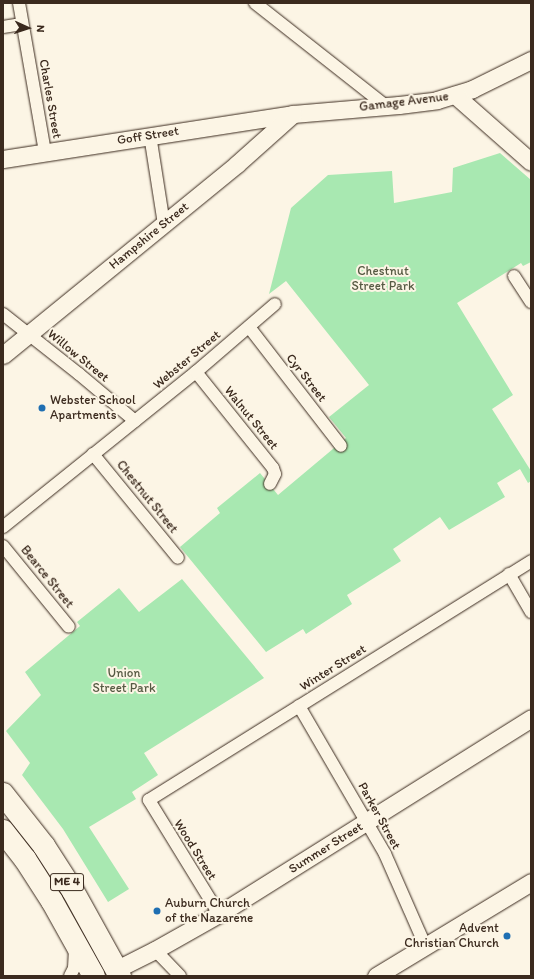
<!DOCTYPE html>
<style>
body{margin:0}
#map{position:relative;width:534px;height:979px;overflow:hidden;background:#fcf5e5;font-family:Itim,sans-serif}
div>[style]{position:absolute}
.green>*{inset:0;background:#a8e8b1}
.roads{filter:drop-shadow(0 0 1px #3b2a1e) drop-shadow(0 0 1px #3b2a1e)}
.street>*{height:12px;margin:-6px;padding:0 6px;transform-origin:6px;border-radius:6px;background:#fcf5e5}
.secondary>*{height:17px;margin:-8.5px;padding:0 8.5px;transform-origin:8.5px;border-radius:8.5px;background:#fcf5e5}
.highway>*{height:22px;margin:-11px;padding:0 11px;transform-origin:11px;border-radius:11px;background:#fcf5e5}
.dots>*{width:11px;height:11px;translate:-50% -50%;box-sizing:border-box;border:2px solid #fcf5e5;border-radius:50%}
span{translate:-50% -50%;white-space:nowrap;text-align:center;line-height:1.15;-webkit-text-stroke:4px #fcf5e5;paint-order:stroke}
.shield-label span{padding:1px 3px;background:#fcf5e5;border:1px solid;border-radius:3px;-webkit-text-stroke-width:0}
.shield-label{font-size:12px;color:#3b2a1e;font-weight:700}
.street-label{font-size:13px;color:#3b2a1e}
.park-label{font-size:13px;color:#565a43}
.poi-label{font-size:13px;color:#3b2a1e}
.left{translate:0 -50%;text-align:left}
.right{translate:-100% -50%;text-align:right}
.frame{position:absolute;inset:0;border:4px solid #3b2a1e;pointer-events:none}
.north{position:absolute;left:8px;top:8px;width:40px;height:40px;-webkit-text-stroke:3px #fcf5e5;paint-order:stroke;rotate:93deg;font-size:11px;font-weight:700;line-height:16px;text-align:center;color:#3b2a1e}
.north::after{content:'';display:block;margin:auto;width:14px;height:18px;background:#3b2a1e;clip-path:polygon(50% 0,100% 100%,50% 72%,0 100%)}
</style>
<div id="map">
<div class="green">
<div style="clip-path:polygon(500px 153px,531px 180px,531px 262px,523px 266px,521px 263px,457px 303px,513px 395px,492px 409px,531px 471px,531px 481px,528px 483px,520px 469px,497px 483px,505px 497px,449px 530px,440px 517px,393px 549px,401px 561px,347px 595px,352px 604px,306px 634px,303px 629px,266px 652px,180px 547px,220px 513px,217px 508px,260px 473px,278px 495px,346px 438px,329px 417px,369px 385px,286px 281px,269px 294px,291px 208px,328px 175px,392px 171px,394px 203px,452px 192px,453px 168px)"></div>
<div style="clip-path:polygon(182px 579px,264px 678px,144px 753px,158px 775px,132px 792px,136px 799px,89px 827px,129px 889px,108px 902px,63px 829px,22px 775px,30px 763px,6px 731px,41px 695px,25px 672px,80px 626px,77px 622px,119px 588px,139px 612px)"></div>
</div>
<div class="roads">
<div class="street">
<div style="left:19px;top:3px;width:151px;rotate:80.1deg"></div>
<div style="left:255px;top:3px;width:167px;rotate:38.2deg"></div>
<div style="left:3px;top:27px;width:19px;rotate:-9deg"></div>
<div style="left:150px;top:135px;width:90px;rotate:81.1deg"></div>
<div style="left:514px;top:276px;width:31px;rotate:57deg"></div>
<div style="left:3px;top:314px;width:97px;rotate:38.3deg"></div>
<div style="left:79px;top:374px;width:73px;rotate:40deg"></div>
<div style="left:249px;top:327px;width:150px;rotate:52.3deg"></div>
<div style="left:196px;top:372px;width:123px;rotate:51.3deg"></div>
<div style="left:273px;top:468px;width:6px;rotate:72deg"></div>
<div style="left:275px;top:474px;width:11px;rotate:117deg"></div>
<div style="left:93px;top:454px;width:134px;rotate:50.7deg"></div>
<div style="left:3px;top:527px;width:248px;rotate:-38.8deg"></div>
<div style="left:196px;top:372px;width:104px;rotate:-40.7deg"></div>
<div style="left:3px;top:546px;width:104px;rotate:50.8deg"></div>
<div style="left:509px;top:574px;width:44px;rotate:59.9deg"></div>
<div style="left:299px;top:706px;width:171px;rotate:59.8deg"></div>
<div style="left:385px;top:854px;width:99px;rotate:66.3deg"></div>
<div style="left:219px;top:914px;width:134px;rotate:-121.6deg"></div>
<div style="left:149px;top:800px;width:451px;rotate:-32deg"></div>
<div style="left:155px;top:950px;width:36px;rotate:46deg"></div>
<div style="left:70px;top:976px;width:9px;rotate:-63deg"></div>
<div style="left:74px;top:968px;width:20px;rotate:-87deg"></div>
</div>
<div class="secondary">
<div style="left:455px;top:95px;width:101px;rotate:41.4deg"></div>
<div style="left:3px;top:159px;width:293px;rotate:-8.8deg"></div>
<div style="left:293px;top:114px;width:106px;rotate:-4.9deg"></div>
<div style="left:399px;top:105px;width:38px;rotate:-7deg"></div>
<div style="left:437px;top:100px;width:37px;rotate:-17deg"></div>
<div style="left:472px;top:89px;width:66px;rotate:-26.2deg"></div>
<div style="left:3px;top:355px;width:302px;rotate:-39.2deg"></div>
<div style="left:237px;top:164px;width:75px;rotate:-41.8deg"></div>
<div style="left:117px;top:969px;width:42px;rotate:-26.6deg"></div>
<div style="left:155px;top:950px;width:73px;rotate:-29.4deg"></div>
<div style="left:219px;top:914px;width:368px;rotate:-32.1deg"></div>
<div style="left:376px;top:976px;width:181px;rotate:-31.2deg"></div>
</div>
<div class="highway">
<div style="left:3px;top:794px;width:66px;rotate:51.7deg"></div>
<div style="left:44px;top:846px;width:54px;rotate:57.2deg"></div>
<div style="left:73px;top:891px;width:97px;rotate:61.1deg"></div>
<div style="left:3px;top:831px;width:36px;rotate:52deg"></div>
<div style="left:25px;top:859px;width:50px;rotate:57.3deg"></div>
<div style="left:52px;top:901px;width:86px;rotate:60.8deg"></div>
</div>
</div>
<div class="dots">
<div style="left:42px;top:408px;background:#1f6fb2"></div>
<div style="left:157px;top:911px;background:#1f6fb2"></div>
<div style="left:507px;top:936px;background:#1f6fb2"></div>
</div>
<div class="shield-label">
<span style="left:67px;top:882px">ME 4</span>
</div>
<div class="street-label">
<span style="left:50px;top:99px;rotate:80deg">Charles Street</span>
<span style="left:404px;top:102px;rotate:-7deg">Gamage Avenue</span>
<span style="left:148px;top:136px;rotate:-9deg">Goff Street</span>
<span style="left:149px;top:236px;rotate:-39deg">Hampshire Street</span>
<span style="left:78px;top:356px;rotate:39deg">Willow Street</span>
<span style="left:187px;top:360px;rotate:-40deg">Webster Street</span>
<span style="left:306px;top:378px;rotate:52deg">Cyr Street</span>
<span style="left:251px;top:418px;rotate:51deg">Walnut Street</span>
<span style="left:147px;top:497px;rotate:51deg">Chestnut Street</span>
<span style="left:47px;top:577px;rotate:51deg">Bearce Street</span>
<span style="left:333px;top:668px;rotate:-32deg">Winter Street</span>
<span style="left:379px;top:816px;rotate:61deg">Parker Street</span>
<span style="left:326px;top:848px;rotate:-32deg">Summer Street</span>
<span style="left:195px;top:850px;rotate:58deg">Wood Street</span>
</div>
<div class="park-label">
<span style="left:383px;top:279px">Chestnut<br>Street Park</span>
<span style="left:124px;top:681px">Union<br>Street Park</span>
</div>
<div class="poi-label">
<span class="left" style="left:50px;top:408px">Webster School<br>Apartments</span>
<span class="left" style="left:165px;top:911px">Auburn Church<br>of the Nazarene</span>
<span class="right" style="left:499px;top:936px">Advent<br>Christian Church</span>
</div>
<div class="frame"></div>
<div class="north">N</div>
</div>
